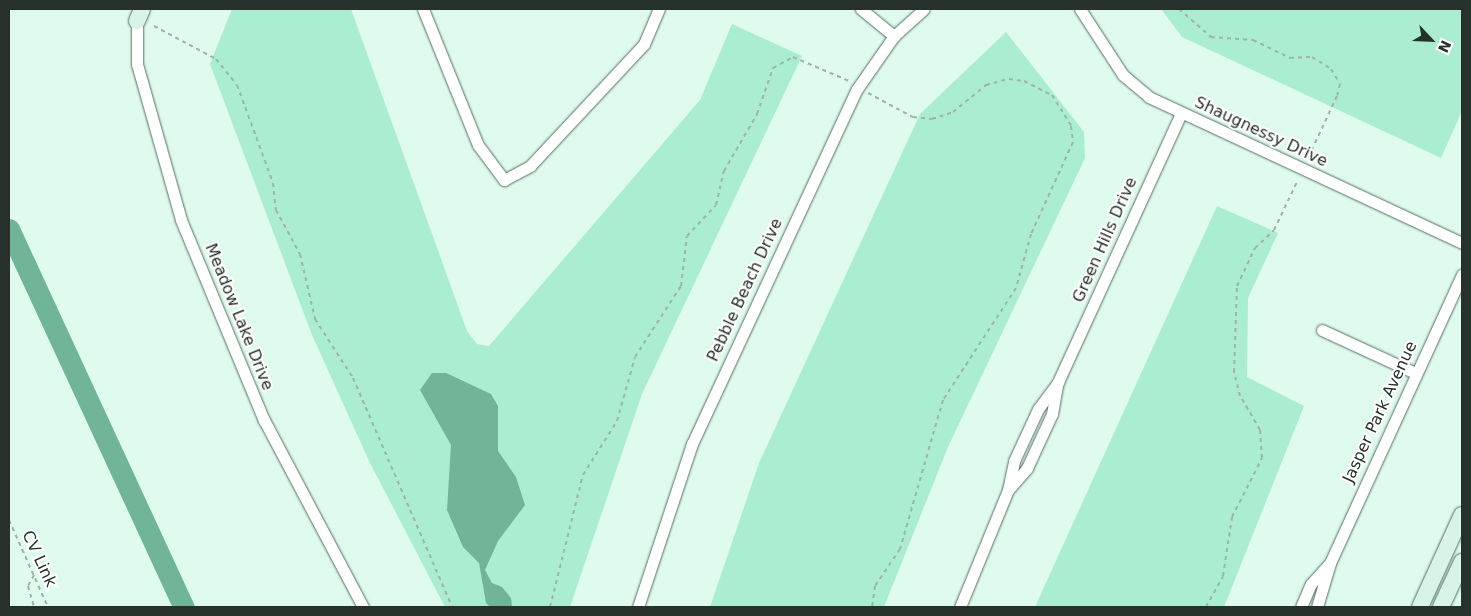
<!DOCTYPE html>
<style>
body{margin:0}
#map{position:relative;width:1471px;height:616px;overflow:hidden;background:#dffbee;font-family:"DejaVu Sans",sans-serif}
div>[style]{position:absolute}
.green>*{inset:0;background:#aaedd0}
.water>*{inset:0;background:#70b598}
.river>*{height:21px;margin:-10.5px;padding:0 10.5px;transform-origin:10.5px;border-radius:10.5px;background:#70b598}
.path>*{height:2px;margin-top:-1px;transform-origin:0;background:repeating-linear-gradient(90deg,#9eb4aa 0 4px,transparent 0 8px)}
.roads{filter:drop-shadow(0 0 1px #566e63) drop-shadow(0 0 1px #566e63)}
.street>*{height:11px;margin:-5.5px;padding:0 5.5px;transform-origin:5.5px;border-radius:5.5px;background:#fff}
.secondary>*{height:16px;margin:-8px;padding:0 8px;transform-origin:8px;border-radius:8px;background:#d8f3e8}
span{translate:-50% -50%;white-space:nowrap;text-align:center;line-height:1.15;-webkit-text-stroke:4px #fff;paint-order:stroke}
.street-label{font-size:16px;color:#27312c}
.frame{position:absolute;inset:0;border:10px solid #27312c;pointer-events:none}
.north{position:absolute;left:1406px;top:15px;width:50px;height:50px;-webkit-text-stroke:4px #fff;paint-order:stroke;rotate:115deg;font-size:14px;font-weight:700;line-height:20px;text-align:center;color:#27312c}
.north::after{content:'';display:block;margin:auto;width:18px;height:22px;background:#27312c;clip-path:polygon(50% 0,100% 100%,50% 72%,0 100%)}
</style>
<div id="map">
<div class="green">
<div style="clip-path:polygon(232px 9px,351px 9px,467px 331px,477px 344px,489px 346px,700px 100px,732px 24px,802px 56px,642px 394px,570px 607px,445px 607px,370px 463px,312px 335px,210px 64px)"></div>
<div style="clip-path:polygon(1161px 9px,1462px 9px,1462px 111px,1441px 158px,1182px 37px)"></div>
<div style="clip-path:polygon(1006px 32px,1084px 132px,1085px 158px,948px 447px,884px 607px,710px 607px,759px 463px,920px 114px)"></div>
<div style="clip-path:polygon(1217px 206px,1278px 233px,1248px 298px,1247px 377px,1304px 406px,1224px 607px,1035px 607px)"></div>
</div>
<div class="water">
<div style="clip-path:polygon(432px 373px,446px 373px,491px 394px,498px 406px,498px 451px,516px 477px,525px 505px,498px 541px,485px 570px,492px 583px,502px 587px,511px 598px,512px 607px,490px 607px,486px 603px,479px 563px,463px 547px,447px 510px,451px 445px,420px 390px)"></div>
</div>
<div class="river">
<div style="left:9px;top:229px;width:417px;rotate:65.2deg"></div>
</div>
<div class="path">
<div style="left:1179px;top:9px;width:43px;rotate:41.2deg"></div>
<div style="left:1211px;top:37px;width:42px;rotate:4.1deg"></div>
<div style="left:1253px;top:40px;width:41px;rotate:25.9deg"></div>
<div style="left:1290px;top:58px;width:22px;rotate:-3deg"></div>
<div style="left:1312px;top:57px;width:22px;rotate:32deg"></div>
<div style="left:1331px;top:69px;width:17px;rotate:59deg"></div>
<div style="left:1340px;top:84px;width:12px;rotate:104deg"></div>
<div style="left:1337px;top:96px;width:71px;rotate:115.1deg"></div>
<div style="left:154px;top:26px;width:70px;rotate:28deg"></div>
<div style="left:216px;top:59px;width:33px;rotate:51deg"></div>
<div style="left:237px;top:85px;width:104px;rotate:69.8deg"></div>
<div style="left:273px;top:183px;width:27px;rotate:84deg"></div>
<div style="left:276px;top:210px;width:50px;rotate:61.4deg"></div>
<div style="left:300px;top:254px;width:67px;rotate:77deg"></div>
<div style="left:315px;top:319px;width:70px;rotate:57.2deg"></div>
<div style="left:353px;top:378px;width:249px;rotate:66.6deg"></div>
<div style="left:868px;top:93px;width:51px;rotate:28.1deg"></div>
<div style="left:913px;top:117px;width:19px;rotate:6deg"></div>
<div style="left:932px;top:119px;width:22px;rotate:-18deg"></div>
<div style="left:953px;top:112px;width:43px;rotate:-39.3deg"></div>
<div style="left:986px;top:85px;width:24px;rotate:-15deg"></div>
<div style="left:1009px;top:79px;width:15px;rotate:8deg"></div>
<div style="left:1024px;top:81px;width:31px;rotate:27deg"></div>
<div style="left:1052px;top:95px;width:36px;rotate:58deg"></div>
<div style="left:1071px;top:126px;width:16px;rotate:83deg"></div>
<div style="left:1073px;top:142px;width:101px;rotate:114.5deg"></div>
<div style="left:1031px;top:234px;width:56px;rotate:105.5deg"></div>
<div style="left:1016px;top:288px;width:134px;rotate:123.1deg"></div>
<div style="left:943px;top:400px;width:155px;rotate:106.1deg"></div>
<div style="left:900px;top:549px;width:45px;rotate:124deg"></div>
<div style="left:875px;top:586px;width:21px;rotate:98deg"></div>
<div style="left:9px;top:520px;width:95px;rotate:65.9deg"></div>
<div style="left:34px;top:575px;width:13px;rotate:119deg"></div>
<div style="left:28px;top:586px;width:22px;rotate:74deg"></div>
<div style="left:550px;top:607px;width:136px;rotate:-76deg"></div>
<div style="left:583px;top:475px;width:64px;rotate:-57.8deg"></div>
<div style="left:617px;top:421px;width:66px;rotate:-74.3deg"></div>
<div style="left:635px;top:357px;width:85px;rotate:-57.1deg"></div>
<div style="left:681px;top:286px;width:50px;rotate:-83.2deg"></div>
<div style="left:687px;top:236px;width:42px;rotate:-46.9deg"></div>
<div style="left:716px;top:205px;width:35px;rotate:-77deg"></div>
<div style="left:724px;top:171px;width:66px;rotate:-59.9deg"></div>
<div style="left:757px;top:114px;width:49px;rotate:-70.8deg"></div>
<div style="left:773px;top:68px;width:23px;rotate:-29deg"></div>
<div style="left:793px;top:57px;width:61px;rotate:23.2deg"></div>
<div style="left:1206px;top:607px;width:35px;rotate:-61deg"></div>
<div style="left:1223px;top:576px;width:60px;rotate:-81.3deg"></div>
<div style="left:1232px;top:517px;width:66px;rotate:-63deg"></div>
<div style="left:1262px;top:458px;width:28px;rotate:-94deg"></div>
<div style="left:1260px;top:430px;width:39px;rotate:-120deg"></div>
<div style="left:1240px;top:396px;width:25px;rotate:-104deg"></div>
<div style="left:1234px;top:372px;width:86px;rotate:-88deg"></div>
<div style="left:1237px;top:286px;width:42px;rotate:-64.7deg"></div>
<div style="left:1255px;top:248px;width:26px;rotate:-43deg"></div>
<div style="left:1274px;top:230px;width:55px;rotate:-64.4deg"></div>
</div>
<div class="roads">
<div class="street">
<div style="left:423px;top:9px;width:147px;rotate:68deg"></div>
<div style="left:478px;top:145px;width:44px;rotate:53.4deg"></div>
<div style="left:504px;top:180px;width:30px;rotate:-28deg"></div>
<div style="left:530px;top:166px;width:167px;rotate:-46.9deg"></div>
<div style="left:644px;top:44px;width:38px;rotate:-67deg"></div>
<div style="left:861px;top:9px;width:43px;rotate:39.3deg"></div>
<div style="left:1080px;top:9px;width:79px;rotate:56.9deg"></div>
<div style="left:1123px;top:75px;width:34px;rotate:40deg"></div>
<div style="left:1149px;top:97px;width:345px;rotate:25deg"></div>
<div style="left:137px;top:21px;width:43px;rotate:90deg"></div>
<div style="left:137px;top:64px;width:162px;rotate:74.2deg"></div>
<div style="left:181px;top:220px;width:217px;rotate:67.5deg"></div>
<div style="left:264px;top:420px;width:212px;rotate:62.1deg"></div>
<div style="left:1322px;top:330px;width:102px;rotate:24.8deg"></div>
<div style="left:1009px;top:489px;width:28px;rotate:-49deg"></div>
<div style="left:1027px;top:468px;width:60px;rotate:-65.2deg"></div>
<div style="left:1052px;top:414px;width:28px;rotate:-80deg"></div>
<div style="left:638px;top:607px;width:172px;rotate:-71.7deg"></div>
<div style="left:692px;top:444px;width:391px;rotate:-65.1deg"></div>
<div style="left:857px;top:89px;width:65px;rotate:-55.1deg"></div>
<div style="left:894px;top:36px;width:40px;rotate:-42deg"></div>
<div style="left:960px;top:607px;width:126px;rotate:-67.7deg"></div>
<div style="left:1008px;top:490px;width:30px;rotate:-78deg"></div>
<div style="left:1014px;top:461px;width:57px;rotate:-65.2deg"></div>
<div style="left:1038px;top:409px;width:34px;rotate:-53deg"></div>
<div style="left:1058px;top:382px;width:296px;rotate:-65.4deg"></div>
<div style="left:1301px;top:607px;width:25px;rotate:-67deg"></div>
<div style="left:1311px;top:584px;width:28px;rotate:-48deg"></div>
<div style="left:1317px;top:607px;width:46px;rotate:-73.5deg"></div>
<div style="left:1330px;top:563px;width:317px;rotate:-65.4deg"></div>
</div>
<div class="secondary">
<div style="left:137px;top:21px;width:13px;rotate:-67deg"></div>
<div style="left:1420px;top:607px;width:101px;rotate:-65.5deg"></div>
<div style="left:1441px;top:607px;width:50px;rotate:-65deg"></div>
</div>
</div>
<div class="street-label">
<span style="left:1261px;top:132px;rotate:25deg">Shaugnessy Drive</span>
<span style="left:1105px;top:240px;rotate:-66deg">Green Hills Drive</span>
<span style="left:745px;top:290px;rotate:-65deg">Pebble Beach Drive</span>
<span style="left:239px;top:317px;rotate:68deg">Meadow Lake Drive</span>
<span style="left:1380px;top:412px;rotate:-65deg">Jasper Park Avenue</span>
<span style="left:39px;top:559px;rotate:65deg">CV Link</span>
</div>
<div class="frame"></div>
<div class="north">N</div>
</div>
